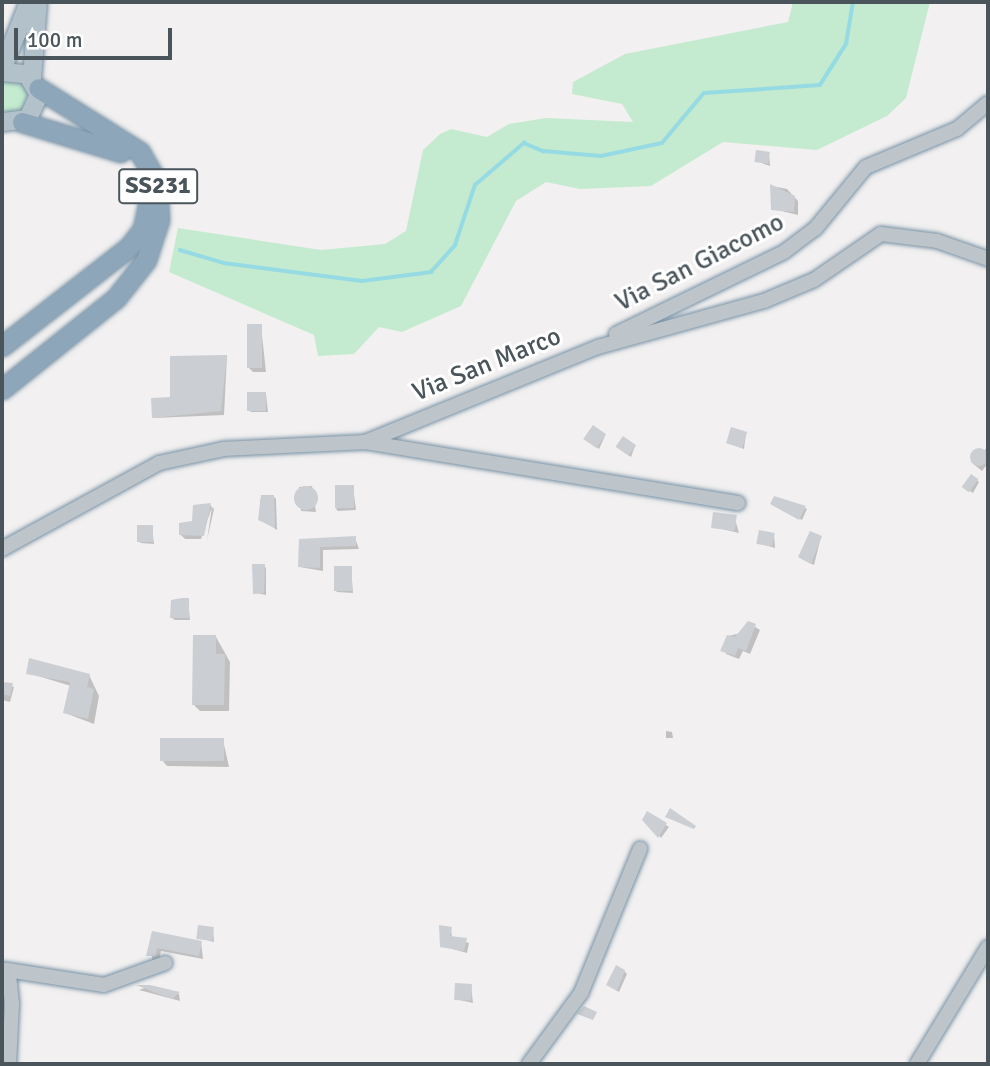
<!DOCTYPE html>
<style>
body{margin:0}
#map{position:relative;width:990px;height:1066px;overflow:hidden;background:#f2f0f0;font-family:Signika,sans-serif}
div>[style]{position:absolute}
.green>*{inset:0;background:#c4ebcf}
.shadow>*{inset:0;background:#0003}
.stream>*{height:3.5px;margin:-1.75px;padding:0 1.75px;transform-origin:1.75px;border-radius:1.75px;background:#96dae3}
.building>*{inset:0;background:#cbced2;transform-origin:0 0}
.round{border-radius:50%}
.roads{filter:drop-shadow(0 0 2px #7892a5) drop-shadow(0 0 2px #7892a5)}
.minor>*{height:14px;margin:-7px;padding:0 7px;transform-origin:7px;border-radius:7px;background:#bdc5cb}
.major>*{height:18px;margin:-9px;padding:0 9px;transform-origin:9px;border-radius:9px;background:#b3c1cb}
.highway>*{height:19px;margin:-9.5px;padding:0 9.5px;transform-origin:9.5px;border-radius:9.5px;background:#8da6b9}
span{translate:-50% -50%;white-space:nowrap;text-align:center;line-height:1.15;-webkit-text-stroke:6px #fff;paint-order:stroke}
.shield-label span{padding:2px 5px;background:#fff;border:2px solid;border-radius:5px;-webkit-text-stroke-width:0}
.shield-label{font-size:24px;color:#4a555b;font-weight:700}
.street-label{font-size:26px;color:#4a555b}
.frame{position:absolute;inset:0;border:4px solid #4a555b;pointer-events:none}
.scale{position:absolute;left:14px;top:28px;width:158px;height:32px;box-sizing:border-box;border:4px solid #4a555b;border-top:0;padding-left:9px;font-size:21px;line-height:24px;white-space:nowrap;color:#4a555b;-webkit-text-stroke:5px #fff;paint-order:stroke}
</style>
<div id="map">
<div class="green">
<div style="clip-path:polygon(793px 2px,930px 2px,906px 98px,887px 116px,817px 150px,723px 142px,651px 186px,580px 189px,546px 182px,516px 201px,461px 306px,402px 332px,379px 327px,354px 354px,318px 356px,314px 335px,169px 272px,178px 228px,321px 250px,385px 244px,406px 231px,423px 150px,440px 134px,451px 129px,487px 137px,509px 124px,546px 118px,633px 122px,622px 104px,572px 94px,573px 82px,625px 54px,788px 22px)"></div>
<div style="clip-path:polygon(2px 81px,22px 82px,28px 91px,23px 111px,2px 113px)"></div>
</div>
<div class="shadow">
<div style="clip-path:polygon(769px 154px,770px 166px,756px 161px)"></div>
<div style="clip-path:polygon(772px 186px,787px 189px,798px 201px,798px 215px,773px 209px)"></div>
<div style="clip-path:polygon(261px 326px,266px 372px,253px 372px,249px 368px)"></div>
<div style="clip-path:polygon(227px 356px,224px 415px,154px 418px,172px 399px)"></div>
<div style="clip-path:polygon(266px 394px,268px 412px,251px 412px,249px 410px)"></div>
<div style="clip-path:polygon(746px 433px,744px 449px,728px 443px)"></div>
<div style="clip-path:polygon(605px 436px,599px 449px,588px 441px)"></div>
<div style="clip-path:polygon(635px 446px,631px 457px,620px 449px)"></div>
<div style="clip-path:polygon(988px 447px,988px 463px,982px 471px,971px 462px)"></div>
<div style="clip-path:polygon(977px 480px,979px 482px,973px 493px,967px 489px)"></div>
<div style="clip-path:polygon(312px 486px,316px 512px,301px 511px,299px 487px)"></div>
<div style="clip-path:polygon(353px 487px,356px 510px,338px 511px,336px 509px)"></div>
<div style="clip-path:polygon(274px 497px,276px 499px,277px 530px,260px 519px,260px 500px)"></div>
<div style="clip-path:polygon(210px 505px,214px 509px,207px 540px,212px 507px,201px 539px,185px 539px,181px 535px)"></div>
<div style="clip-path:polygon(774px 506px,805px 508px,807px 509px,802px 520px)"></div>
<div style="clip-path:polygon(735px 519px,739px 533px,713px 527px)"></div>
<div style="clip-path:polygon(152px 527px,154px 544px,141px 543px,138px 541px)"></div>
<div style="clip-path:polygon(774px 534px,775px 548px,758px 543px)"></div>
<div style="clip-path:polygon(821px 537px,814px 565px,802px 559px,800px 557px)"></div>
<div style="clip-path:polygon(355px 538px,359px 549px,323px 550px,323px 571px,300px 567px,300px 540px)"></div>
<div style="clip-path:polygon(264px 566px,266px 568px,266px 595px,257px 593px)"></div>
<div style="clip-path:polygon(351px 568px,353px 593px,337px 592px,335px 590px)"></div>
<div style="clip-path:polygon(188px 600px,190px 620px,175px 620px,172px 618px)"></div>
<div style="clip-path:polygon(749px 623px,760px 630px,750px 654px,743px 651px,739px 659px,726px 654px,728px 636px,746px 632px)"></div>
<div style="clip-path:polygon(216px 637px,230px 662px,229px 711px,200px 711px,194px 705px)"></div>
<div style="clip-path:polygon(28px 673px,89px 675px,99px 696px,94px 724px,65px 713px,71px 686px)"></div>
<div style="clip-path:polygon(2px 683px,14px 687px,10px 702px,2px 700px)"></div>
<div style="clip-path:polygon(666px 731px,672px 732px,673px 738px,666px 738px)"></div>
<div style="clip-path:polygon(223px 740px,229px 767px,167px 766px,162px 760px)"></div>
<div style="clip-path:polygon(648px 813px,669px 827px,661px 838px,644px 819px)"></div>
<div style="clip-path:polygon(213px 928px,214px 942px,198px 938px)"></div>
<div style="clip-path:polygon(451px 928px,452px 938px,469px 943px,467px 953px,442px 946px)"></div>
<div style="clip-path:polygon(153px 933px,201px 942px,203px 959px,161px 951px,159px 960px,152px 960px)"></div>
<div style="clip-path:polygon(624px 971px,627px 974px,619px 992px,611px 987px)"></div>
<div style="clip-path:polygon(150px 986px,179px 994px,180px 1001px,139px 990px)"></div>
<div style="clip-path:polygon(471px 986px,473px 1003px,455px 999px)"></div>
</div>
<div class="stream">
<div style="left:180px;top:250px;width:46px;rotate:16.5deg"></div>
<div style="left:224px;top:263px;width:139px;rotate:7.4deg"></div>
<div style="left:362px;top:281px;width:70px;rotate:-7.4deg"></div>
<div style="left:431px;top:272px;width:36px;rotate:-48deg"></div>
<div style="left:455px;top:245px;width:63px;rotate:-71.6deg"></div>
<div style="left:475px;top:185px;width:65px;rotate:-40.6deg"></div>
<div style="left:524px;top:143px;width:21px;rotate:23deg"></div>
<div style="left:543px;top:151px;width:58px;rotate:4.9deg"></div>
<div style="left:601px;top:156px;width:62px;rotate:-12deg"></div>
<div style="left:662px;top:143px;width:65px;rotate:-50deg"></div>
<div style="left:704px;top:93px;width:116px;rotate:-3.9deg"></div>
<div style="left:820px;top:85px;width:49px;rotate:-57.6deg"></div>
<div style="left:846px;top:44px;width:43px;rotate:-80.5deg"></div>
</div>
<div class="building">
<div style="left:756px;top:150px;width:14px;height:12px;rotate:8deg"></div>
<div style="clip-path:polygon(770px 184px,795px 196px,794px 212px,771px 210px)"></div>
<div style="left:247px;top:324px;width:15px;height:44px"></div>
<div style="clip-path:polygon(227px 355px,221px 411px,152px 418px,151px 398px,170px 397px,170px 356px)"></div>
<div style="left:247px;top:392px;width:19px;height:19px"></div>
<div style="left:593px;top:425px;width:16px;height:17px;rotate:35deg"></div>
<div style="left:731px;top:427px;width:17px;height:17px;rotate:17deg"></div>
<div style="left:623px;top:436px;width:16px;height:13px;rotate:35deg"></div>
<div class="round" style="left:970px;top:448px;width:18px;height:18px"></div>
<div style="left:971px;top:474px;width:9px;height:16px;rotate:36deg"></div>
<div style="left:354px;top:485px;width:23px;height:19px;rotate:90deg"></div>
<div class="round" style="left:294px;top:486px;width:24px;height:24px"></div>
<div style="clip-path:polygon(261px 495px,274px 495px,275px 528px,258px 520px)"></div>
<div style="clip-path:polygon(774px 496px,806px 506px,799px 520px,770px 504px)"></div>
<div style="clip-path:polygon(211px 503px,204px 536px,179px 535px,179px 523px,192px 521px,193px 505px)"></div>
<div style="left:713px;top:512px;width:24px;height:16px;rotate:7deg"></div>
<div style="left:137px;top:525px;width:16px;height:17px"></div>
<div style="left:759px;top:530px;width:16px;height:14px;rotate:11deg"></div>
<div style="clip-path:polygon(810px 531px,822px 536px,811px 564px,798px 557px)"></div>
<div style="clip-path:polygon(356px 536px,356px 546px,320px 547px,320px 568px,298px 567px,299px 539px)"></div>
<div style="clip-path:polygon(252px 564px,265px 564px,264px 593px,253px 594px)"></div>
<div style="left:334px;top:566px;width:18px;height:25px"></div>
<div style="clip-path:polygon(182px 598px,189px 598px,189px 618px,170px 618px,171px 600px)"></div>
<div style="clip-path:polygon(748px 621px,756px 624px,746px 651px,738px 648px,735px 656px,720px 651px,727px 635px,735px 637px)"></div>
<div style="clip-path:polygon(193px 635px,216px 635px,216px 654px,225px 654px,224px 705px,192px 705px)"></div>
<div style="clip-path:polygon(29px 658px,90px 674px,87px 687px,94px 689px,88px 719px,63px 713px,70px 682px,26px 674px)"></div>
<div style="clip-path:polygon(2px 682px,13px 683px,10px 696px,2px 694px)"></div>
<div style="left:160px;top:738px;width:64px;height:23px"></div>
<div style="clip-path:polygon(670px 808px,696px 826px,694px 829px,665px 817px)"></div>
<div style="clip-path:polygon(647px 811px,667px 823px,658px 838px,642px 820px)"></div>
<div style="left:198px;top:925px;width:16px;height:14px;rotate:7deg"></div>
<div style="clip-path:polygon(439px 925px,452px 927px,450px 936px,467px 938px,464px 951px,440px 947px)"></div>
<div style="clip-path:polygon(152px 931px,202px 941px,199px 956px,157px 948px,156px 956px,146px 956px)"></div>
<div style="clip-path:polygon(616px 965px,625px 970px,617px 991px,606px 985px)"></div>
<div style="left:455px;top:983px;width:17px;height:17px;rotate:3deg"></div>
<div style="clip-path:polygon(136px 985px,150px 985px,180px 992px,172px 999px)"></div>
<div style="clip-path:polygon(584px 1006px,597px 1012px,593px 1020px,577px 1014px)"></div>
</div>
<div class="roads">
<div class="minor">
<div style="left:616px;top:334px;width:187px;rotate:-26deg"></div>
<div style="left:784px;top:252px;width:39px;rotate:-37deg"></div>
<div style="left:815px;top:229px;width:80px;rotate:-50.6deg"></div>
<div style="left:866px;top:167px;width:99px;rotate:-22.7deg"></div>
<div style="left:957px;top:129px;width:40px;rotate:-40deg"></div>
<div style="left:365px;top:442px;width:378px;rotate:9.3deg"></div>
<div style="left:2px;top:549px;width:179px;rotate:-28.7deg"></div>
<div style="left:159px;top:463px;width:66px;rotate:-12.2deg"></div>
<div style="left:224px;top:449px;width:141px;rotate:-2.8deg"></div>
<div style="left:365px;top:442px;width:252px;rotate:-22.2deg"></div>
<div style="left:598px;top:347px;width:172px;rotate:-15.5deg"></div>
<div style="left:764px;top:301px;width:54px;rotate:-22.8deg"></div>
<div style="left:814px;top:280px;width:81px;rotate:-34.5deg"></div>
<div style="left:881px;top:234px;width:56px;rotate:7.1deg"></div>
<div style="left:937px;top:241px;width:54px;rotate:19.4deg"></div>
<div style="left:2px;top:969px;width:9px;rotate:41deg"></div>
<div style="left:9px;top:975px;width:28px;rotate:84deg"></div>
<div style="left:12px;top:1003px;width:61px;rotate:92.8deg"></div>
<div style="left:7px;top:970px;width:98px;rotate:8.8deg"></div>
<div style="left:104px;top:985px;width:65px;rotate:-19.8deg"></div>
<div style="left:529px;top:1064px;width:88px;rotate:-53.8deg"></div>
<div style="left:581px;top:993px;width:156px;rotate:-67.7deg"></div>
<div style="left:917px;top:1064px;width:137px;rotate:-58.7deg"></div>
</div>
<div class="major">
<div style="left:2px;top:70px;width:73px;rotate:-68.3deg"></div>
<div style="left:2px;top:72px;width:25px;rotate:5deg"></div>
<div style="left:27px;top:74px;width:24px;rotate:60deg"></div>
<div style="left:39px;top:95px;width:26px;rotate:115deg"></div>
<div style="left:28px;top:119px;width:26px;rotate:173deg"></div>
<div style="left:32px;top:78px;width:76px;rotate:-85.5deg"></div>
</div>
<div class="highway">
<div style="left:22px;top:122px;width:103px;rotate:16.9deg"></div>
<div style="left:2px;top:346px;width:161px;rotate:-37.9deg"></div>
<div style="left:129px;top:247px;width:23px;rotate:-52deg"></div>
<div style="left:143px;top:229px;width:30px;rotate:-78deg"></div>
<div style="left:2px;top:389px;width:146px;rotate:-38.6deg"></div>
<div style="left:116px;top:298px;width:48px;rotate:-51.7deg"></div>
<div style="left:146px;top:260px;width:42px;rotate:-72deg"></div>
<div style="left:159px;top:220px;width:38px;rotate:-93deg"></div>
<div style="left:157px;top:182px;width:34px;rotate:-120deg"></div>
<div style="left:140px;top:152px;width:120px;rotate:-147.9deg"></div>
</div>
</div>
<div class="shield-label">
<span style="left:158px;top:186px">SS231</span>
</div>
<div class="street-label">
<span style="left:700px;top:263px;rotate:-27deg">Via San Giacomo</span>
<span style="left:487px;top:365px;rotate:-22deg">Via San Marco</span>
</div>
<div class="frame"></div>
<div class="scale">100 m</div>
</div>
